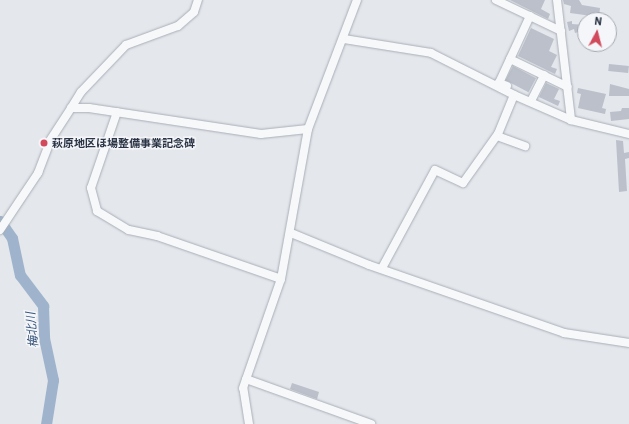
<!DOCTYPE html>
<meta charset="utf-8">
<style>
body{margin:0}
#map{position:relative;width:629px;height:424px;overflow:hidden;background:#e4e7ec;font-family:Barlow,"Noto Sans JP",sans-serif}
div>[style]{position:absolute}
.river>*{height:11px;margin:-5.5px;padding:0 5.5px;transform-origin:5.5px;border-radius:5.5px;background:#9fb4cc}
.building>*{inset:0;background:#bbc0ca;transform-origin:0 0}
.roads{filter:drop-shadow(0 0 1px #a9aeb7) drop-shadow(0 0 1px #a9aeb7)}
.minor>*{height:8px;margin:-4px;padding:0 4px;transform-origin:4px;border-radius:4px;background:#f7f8fa}
.dots>*{width:11px;height:11px;translate:-50% -50%;box-sizing:border-box;border:2px solid #f4f6f9;border-radius:50%}
span{translate:-50% -50%;white-space:nowrap;text-align:center;line-height:1.15;-webkit-text-stroke:3px #f4f6f9;paint-order:stroke}
.poi-label{font-size:11px;color:#2b3445;font-weight:700}
.left{translate:0 -50%;text-align:left}
.water-label{font-size:12px;color:#34527a;font-style:italic}
.north{position:absolute;left:577px;top:12px;width:40px;height:40px;box-sizing:border-box;background:#f4f6f9;border:1px solid #a4a8b1;border-radius:50%;rotate:7deg;font-size:11px;font-weight:700;line-height:16px;text-align:center;color:#2b3445}
.north::after{content:'';display:block;margin:auto;width:14px;height:18px;background:#d1495b;clip-path:polygon(50% 0,100% 100%,50% 72%,0 100%)}
</style>
<div id="map">
<div class="river">
<div style="left:0;top:221px;width:21px;rotate:55deg"></div>
<div style="left:12px;top:238px;width:38px;rotate:78deg"></div>
<div style="left:20px;top:275px;width:39px;rotate:53deg"></div>
<div style="left:43px;top:306px;width:32px;rotate:88deg"></div>
<div style="left:44px;top:338px;width:43px;rotate:77.9deg"></div>
<div style="left:53px;top:380px;width:45px;rotate:99deg"></div>
</div>
<div class="building">
<div style="clip-path:polygon(510px 0,545px 0,541px 9px,550px 14px,548px 19px)"></div>
<div style="clip-path:polygon(563px 0,579px 0,582px 5px,600px 8px,599px 17px,570px 13px,571px 6px,564px 4px)"></div>
<div style="clip-path:polygon(572px 21px,572px 24px,585px 25px,585px 30px,575px 33px,574px 29px,569px 31px,567px 22px)"></div>
<div style="clip-path:polygon(531px 28px,554px 39px,549px 51px,557px 55px,551px 67px,557px 69px,555px 74px,518px 56px)"></div>
<div style="left:609px;top:64px;width:20px;height:7px;rotate:6deg"></div>
<div style="left:513px;top:66px;width:26px;height:16px;rotate:28deg"></div>
<div style="clip-path:polygon(546px 83px,559px 89px,554px 99px,560px 101px,558px 106px,539px 97px)"></div>
<div style="clip-path:polygon(610px 84px,629px 89px,629px 96px,609px 96px)"></div>
<div style="clip-path:polygon(578px 88px,606px 94px,602px 108px,606px 109px,605px 114px,578px 108px,581px 94px,577px 93px)"></div>
<div style="clip-path:polygon(622px 108px,629px 108px,629px 119px,611px 121px,610px 112px,621px 111px)"></div>
<div style="clip-path:polygon(616px 140px,623px 141px,624px 153px,629px 152px,629px 158px,625px 159px,627px 191px,619px 192px)"></div>
<div style="clip-path:polygon(292px 383px,319px 392px,317px 399px,290px 389px)"></div>
</div>
<div class="roads">
<div class="minor">
<div style="left:496px;top:0;width:72px;rotate:25.5deg"></div>
<div style="left:557px;top:0;width:121px;rotate:83.3deg"></div>
<div style="left:344px;top:39px;width:88px;rotate:9.1deg"></div>
<div style="left:431px;top:53px;width:93px;rotate:26.8deg"></div>
<div style="left:514px;top:95px;width:62px;rotate:23.7deg"></div>
<div style="left:571px;top:120px;width:60px;rotate:13.6deg"></div>
<div style="left:510px;top:59px;width:64px;rotate:25.8deg"></div>
<div style="left:507px;top:86px;width:9px;rotate:-159deg"></div>
<div style="left:499px;top:83px;width:74px;rotate:-65.2deg"></div>
<div style="left:532px;top:99px;width:27px;rotate:-63deg"></div>
<div style="left:71px;top:108px;width:19px;rotate:-58deg"></div>
<div style="left:81px;top:92px;width:65px;rotate:-46.2deg"></div>
<div style="left:126px;top:45px;width:55px;rotate:-20.1deg"></div>
<div style="left:178px;top:26px;width:21px;rotate:-41deg"></div>
<div style="left:194px;top:12px;width:13px;rotate:-72deg"></div>
<div style="left:117px;top:112px;width:80px;rotate:108.9deg"></div>
<div style="left:91px;top:188px;width:24px;rotate:75deg"></div>
<div style="left:97px;top:211px;width:37px;rotate:31deg"></div>
<div style="left:129px;top:230px;width:29px;rotate:12deg"></div>
<div style="left:157px;top:236px;width:131px;rotate:19.1deg"></div>
<div style="left:497px;top:136px;width:30px;rotate:20deg"></div>
<div style="left:0;top:230px;width:69px;rotate:-56.3deg"></div>
<div style="left:38px;top:173px;width:36px;rotate:-69deg"></div>
<div style="left:51px;top:139px;width:37px;rotate:-57deg"></div>
<div style="left:71px;top:108px;width:18px"></div>
<div style="left:89px;top:108px;width:174px;rotate:8.6deg"></div>
<div style="left:261px;top:134px;width:47px;rotate:-6.1deg"></div>
<div style="left:291px;top:233px;width:84px;rotate:22.3deg"></div>
<div style="left:369px;top:265px;width:207px;rotate:19.2deg"></div>
<div style="left:564px;top:333px;width:66px;rotate:8.7deg"></div>
<div style="left:382px;top:268px;width:111px;rotate:-61.6deg"></div>
<div style="left:435px;top:170px;width:31px;rotate:25deg"></div>
<div style="left:463px;top:183px;width:60px;rotate:-54.5deg"></div>
<div style="left:498px;top:134px;width:42px;rotate:-67.7deg"></div>
<div style="left:246px;top:379px;width:133px;rotate:19.8deg"></div>
<div style="left:249px;top:424px;width:36px;rotate:-99deg"></div>
<div style="left:243px;top:388px;width:115px;rotate:-70.8deg"></div>
<div style="left:281px;top:279px;width:152px;rotate:-79.8deg"></div>
<div style="left:308px;top:129px;width:138px;rotate:-69.2deg"></div>
</div>
</div>
<div class="dots">
<div style="left:44px;top:143px;background:#d1495b"></div>
</div>
<div class="poi-label">
<span class="left" style="left:52px;top:143px">萩原地区ほ場整備事業記念碑</span>
</div>
<div class="water-label">
<span style="left:32px;top:330px;rotate:-95deg">梅北川</span>
</div>
<div class="north">N</div>
</div>
